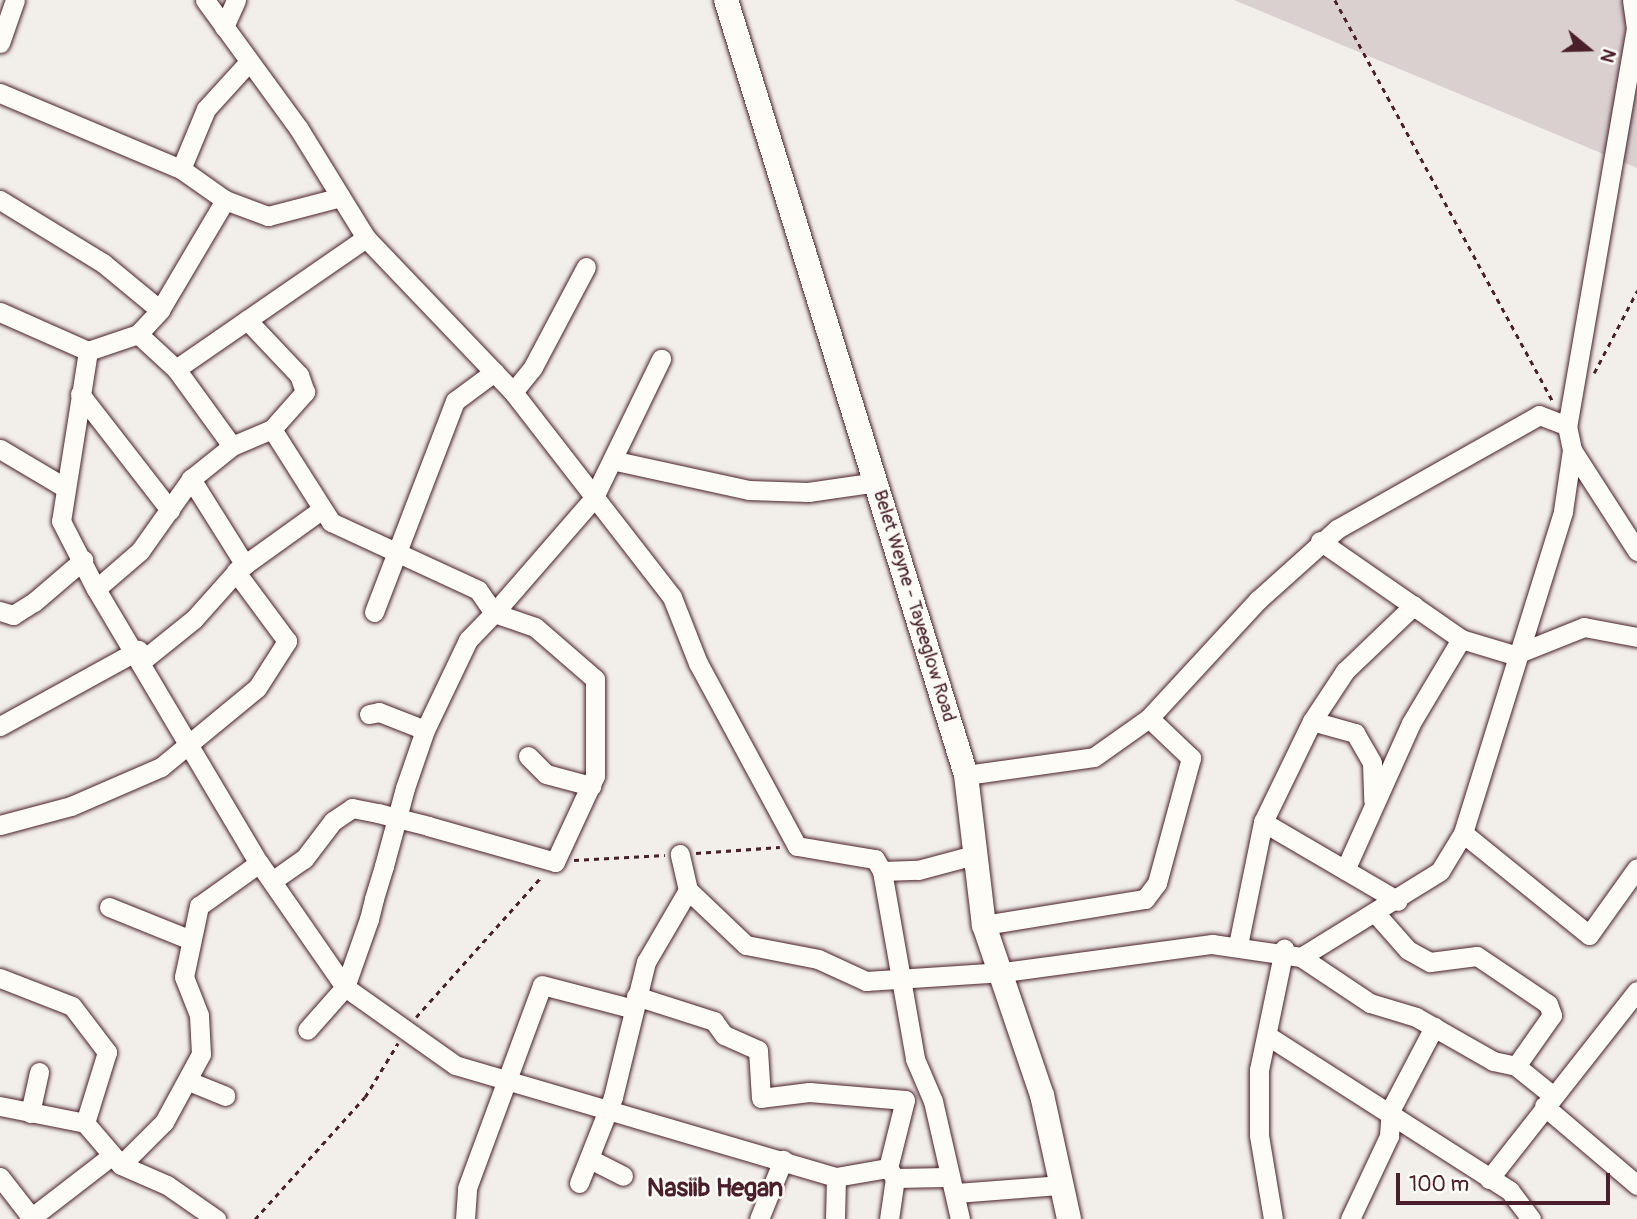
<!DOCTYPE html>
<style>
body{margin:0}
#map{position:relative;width:1637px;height:1219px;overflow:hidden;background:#f2efeb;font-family:Pangolin,sans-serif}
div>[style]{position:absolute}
.green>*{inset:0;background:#d9d0cf}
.path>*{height:2.5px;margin-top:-1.25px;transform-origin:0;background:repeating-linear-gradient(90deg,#4a1f2b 0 5px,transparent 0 10px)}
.roads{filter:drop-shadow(0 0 2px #4a1f2b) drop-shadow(0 0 2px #4a1f2b)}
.minor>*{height:19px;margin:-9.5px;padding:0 9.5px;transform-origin:9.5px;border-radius:9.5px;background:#fdfcf7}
.major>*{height:24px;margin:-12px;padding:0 12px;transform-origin:12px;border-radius:12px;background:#fdfcf7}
span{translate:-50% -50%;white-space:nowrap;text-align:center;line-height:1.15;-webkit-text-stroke:5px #fdfcf7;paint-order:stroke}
.street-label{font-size:19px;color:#4a1f2b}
.district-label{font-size:26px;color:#4a1f2b;font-weight:700}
.north{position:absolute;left:1553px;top:14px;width:70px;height:70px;-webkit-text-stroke:5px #fdfcf7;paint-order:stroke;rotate:109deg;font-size:19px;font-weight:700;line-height:28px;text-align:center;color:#4a1f2b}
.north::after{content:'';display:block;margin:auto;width:24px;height:32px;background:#4a1f2b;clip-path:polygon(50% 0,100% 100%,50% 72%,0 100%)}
.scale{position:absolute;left:1396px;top:1173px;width:214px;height:32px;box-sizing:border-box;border:4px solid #4a1f2b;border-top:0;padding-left:9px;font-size:21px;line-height:24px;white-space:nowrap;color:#4a1f2b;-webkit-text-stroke:5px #fdfcf7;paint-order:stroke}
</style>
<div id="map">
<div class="green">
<div style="clip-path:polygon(1234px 0,1637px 0,1637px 168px)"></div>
</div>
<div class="path">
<div style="left:1335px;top:0;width:459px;rotate:61.5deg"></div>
<div style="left:1594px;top:373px;width:93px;rotate:-62.3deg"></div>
<div style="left:696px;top:853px;width:84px;rotate:-4.1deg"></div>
<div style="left:574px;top:860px;width:91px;rotate:-3.1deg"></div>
<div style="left:416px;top:1017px;width:189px;rotate:-48.2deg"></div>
<div style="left:255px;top:1219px;width:164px;rotate:-48deg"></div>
<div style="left:365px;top:1097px;width:63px;rotate:-58.6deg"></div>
</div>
<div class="roads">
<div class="minor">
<div style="left:205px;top:0;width:160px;rotate:53.9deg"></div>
<div style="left:299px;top:129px;width:128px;rotate:58.4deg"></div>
<div style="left:366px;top:238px;width:213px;rotate:46.3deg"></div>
<div style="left:513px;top:392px;width:259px;rotate:52.2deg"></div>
<div style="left:672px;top:597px;width:71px;rotate:68.5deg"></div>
<div style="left:698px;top:663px;width:208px;rotate:61.6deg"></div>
<div style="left:797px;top:846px;width:79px;rotate:9.5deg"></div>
<div style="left:875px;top:859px;width:14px;rotate:60deg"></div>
<div style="left:882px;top:871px;width:36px;rotate:-2deg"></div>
<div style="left:918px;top:870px;width:58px;rotate:-15deg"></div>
<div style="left:1632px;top:0;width:28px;rotate:82deg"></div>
<div style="left:1636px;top:28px;width:404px;rotate:99.8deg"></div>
<div style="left:1567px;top:426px;width:25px;rotate:78deg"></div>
<div style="left:1572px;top:450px;width:120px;rotate:57.2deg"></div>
<div style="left:224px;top:27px;width:30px;rotate:-66deg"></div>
<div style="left:0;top:43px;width:46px;rotate:-70.8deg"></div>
<div style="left:0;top:93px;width:196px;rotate:22.8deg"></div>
<div style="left:0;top:200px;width:121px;rotate:31.5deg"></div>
<div style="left:103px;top:263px;width:74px;rotate:39.5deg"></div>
<div style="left:160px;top:310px;width:128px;rotate:-59.4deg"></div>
<div style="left:225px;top:200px;width:46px;rotate:20.4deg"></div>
<div style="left:268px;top:216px;width:75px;rotate:-14.6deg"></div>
<div style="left:225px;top:200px;width:54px;rotate:-144.8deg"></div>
<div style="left:181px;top:169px;width:65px;rotate:-67.4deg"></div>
<div style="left:206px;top:109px;width:61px;rotate:-47.7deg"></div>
<div style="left:0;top:312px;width:96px;rotate:23.9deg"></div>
<div style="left:88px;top:351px;width:53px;rotate:-18.8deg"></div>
<div style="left:138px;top:334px;width:33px;rotate:-47deg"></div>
<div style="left:138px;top:334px;width:52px;rotate:42.6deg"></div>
<div style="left:88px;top:351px;width:172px;rotate:99deg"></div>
<div style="left:61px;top:521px;width:76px;rotate:62.8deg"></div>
<div style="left:513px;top:392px;width:32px;rotate:-51deg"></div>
<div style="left:533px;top:367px;width:113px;rotate:-62.1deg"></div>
<div style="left:80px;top:394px;width:147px;rotate:52.2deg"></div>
<div style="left:272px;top:429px;width:110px;rotate:57.6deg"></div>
<div style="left:331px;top:522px;width:162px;rotate:24.8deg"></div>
<div style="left:478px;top:590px;width:28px;rotate:55deg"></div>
<div style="left:494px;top:613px;width:151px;rotate:-49deg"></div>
<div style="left:593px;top:499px;width:156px;rotate:-64.1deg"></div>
<div style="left:232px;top:446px;width:95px;rotate:-126deg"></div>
<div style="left:176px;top:369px;width:231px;rotate:-34.6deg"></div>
<div style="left:0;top:449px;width:74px;rotate:30.7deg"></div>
<div style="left:616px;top:461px;width:136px;rotate:12.3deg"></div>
<div style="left:749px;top:490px;width:59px;rotate:1.9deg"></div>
<div style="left:808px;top:492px;width:70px;rotate:-8.2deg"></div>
<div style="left:191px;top:479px;width:53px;rotate:-38.8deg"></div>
<div style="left:232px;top:446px;width:43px;rotate:-23deg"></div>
<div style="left:272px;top:429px;width:50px;rotate:-48.3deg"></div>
<div style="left:305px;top:392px;width:18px;rotate:-109deg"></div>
<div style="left:299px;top:375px;width:76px;rotate:-133.4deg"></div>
<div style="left:1320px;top:541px;width:172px;rotate:34.8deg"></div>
<div style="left:1461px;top:639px;width:55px;rotate:16.8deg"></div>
<div style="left:1514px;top:655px;width:75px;rotate:-21.8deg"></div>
<div style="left:1584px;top:627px;width:54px;rotate:10.7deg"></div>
<div style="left:245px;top:565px;width:102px;rotate:-122.1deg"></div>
<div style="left:191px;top:479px;width:88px;rotate:125.3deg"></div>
<div style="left:140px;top:551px;width:58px;rotate:139.2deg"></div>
<div style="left:96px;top:589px;width:319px;rotate:59.3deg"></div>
<div style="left:259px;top:863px;width:151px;rotate:55.3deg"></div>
<div style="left:345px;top:987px;width:135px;rotate:35.3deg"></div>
<div style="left:455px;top:1065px;width:397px;rotate:16.4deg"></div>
<div style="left:836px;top:1177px;width:53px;rotate:-9.8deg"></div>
<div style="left:888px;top:1168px;width:70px;rotate:-76deg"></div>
<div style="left:905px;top:1100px;width:96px;rotate:-175.2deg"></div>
<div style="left:809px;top:1092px;width:48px;rotate:172.9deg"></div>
<div style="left:761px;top:1098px;width:48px;rotate:-93.6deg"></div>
<div style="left:758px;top:1050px;width:37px;rotate:-156deg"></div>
<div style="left:724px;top:1035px;width:17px;rotate:-126deg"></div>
<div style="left:714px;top:1021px;width:82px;rotate:-162.2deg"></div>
<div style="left:236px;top:571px;width:105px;rotate:-35.7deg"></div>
<div style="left:0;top:611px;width:14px;rotate:17deg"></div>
<div style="left:13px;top:615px;width:25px;rotate:-32deg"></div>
<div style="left:34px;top:602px;width:65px;rotate:-40.6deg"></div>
<div style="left:374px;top:612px;width:226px;rotate:-69deg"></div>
<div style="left:455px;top:401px;width:49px;rotate:-36.6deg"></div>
<div style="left:369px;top:714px;width:10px;rotate:-11deg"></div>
<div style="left:379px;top:712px;width:49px;rotate:21.4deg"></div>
<div style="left:1312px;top:721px;width:45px;rotate:15.6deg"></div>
<div style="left:1355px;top:733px;width:34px;rotate:60deg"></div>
<div style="left:1372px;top:763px;width:38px;rotate:88deg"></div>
<div style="left:0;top:726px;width:158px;rotate:-28.8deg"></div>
<div style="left:528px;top:756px;width:25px;rotate:45deg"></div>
<div style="left:546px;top:774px;width:47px;rotate:14.9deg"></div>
<div style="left:966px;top:775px;width:129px;rotate:-8deg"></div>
<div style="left:1094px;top:757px;width:67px;rotate:-35.3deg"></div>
<div style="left:1149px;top:718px;width:161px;rotate:-47.3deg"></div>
<div style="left:1258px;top:600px;width:106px;rotate:-41.9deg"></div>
<div style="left:1337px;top:529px;width:232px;rotate:-29.4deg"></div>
<div style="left:1539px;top:415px;width:30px;rotate:21deg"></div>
<div style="left:1263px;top:822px;width:112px;rotate:-64.1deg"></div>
<div style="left:1312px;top:721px;width:60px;rotate:-56.6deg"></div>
<div style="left:1345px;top:671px;width:95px;rotate:-43.7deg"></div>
<div style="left:0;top:825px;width:73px;rotate:-15deg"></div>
<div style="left:71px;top:806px;width:98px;rotate:-23.4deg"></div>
<div style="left:161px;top:767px;width:124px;rotate:-39.5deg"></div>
<div style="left:257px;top:688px;width:56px;rotate:-57.4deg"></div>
<div style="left:287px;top:641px;width:86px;rotate:-126.5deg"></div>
<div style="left:236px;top:572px;width:63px;rotate:131.8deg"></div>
<div style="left:194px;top:619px;width:65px;rotate:141.2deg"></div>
<div style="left:1463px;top:833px;width:162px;rotate:39deg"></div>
<div style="left:1589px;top:935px;width:82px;rotate:-54.4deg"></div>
<div style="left:1345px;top:870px;width:161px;rotate:-65.8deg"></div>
<div style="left:1411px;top:723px;width:98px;rotate:-59.2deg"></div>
<div style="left:882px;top:871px;width:191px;rotate:80deg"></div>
<div style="left:915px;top:1059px;width:46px;rotate:66.8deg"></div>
<div style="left:933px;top:1101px;width:121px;rotate:77.1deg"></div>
<div style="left:272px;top:881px;width:39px;rotate:-35deg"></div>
<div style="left:304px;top:859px;width:48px;rotate:-52.7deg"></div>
<div style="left:333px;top:821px;width:23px;rotate:-34deg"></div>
<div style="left:352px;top:808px;width:26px;rotate:11deg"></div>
<div style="left:378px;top:813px;width:20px;rotate:15deg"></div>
<div style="left:397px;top:818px;width:32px;rotate:14deg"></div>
<div style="left:428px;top:826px;width:132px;rotate:15.8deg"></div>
<div style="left:555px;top:862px;width:95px;rotate:-65.1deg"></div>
<div style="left:595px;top:776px;width:97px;rotate:-90deg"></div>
<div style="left:595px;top:679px;width:79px;rotate:-139.1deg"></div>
<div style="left:535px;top:627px;width:43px;rotate:-161.1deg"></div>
<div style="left:494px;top:613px;width:37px;rotate:134deg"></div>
<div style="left:468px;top:640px;width:100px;rotate:115.5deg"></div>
<div style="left:425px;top:730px;width:61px;rotate:109deg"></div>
<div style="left:405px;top:788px;width:31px;rotate:105deg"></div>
<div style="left:397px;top:818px;width:50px;rotate:105.2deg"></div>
<div style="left:384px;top:866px;width:34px;rotate:107deg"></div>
<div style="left:374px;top:899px;width:21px;rotate:104deg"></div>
<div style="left:369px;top:919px;width:72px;rotate:109.4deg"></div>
<div style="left:345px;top:987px;width:57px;rotate:131.5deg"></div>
<div style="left:688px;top:890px;width:80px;rotate:43.5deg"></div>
<div style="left:746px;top:945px;width:73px;rotate:11deg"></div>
<div style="left:818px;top:959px;width:53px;rotate:24.6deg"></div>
<div style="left:866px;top:981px;width:138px;rotate:-3.7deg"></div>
<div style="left:1004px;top:972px;width:210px;rotate:-7.7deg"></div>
<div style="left:1212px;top:944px;width:90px;rotate:8.3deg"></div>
<div style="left:1301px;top:957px;width:163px;rotate:-31.7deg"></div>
<div style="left:1440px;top:871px;width:44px;rotate:-58.8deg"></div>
<div style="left:1463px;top:833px;width:337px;rotate:-72.7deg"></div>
<div style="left:1563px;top:511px;width:62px;rotate:-81.6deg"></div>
<div style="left:109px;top:907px;width:88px;rotate:21.9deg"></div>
<div style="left:1377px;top:915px;width:47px;rotate:48.5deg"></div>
<div style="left:1408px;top:950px;width:25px;rotate:29deg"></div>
<div style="left:1430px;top:962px;width:47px;rotate:-7.3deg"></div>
<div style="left:1477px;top:956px;width:86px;rotate:34.1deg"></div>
<div style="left:1548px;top:1004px;width:12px;rotate:70deg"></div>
<div style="left:1552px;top:1015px;width:62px;rotate:125.2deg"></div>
<div style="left:984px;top:925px;width:163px;rotate:-9.2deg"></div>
<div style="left:1145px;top:899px;width:20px;rotate:-53deg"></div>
<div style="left:1157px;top:883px;width:130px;rotate:-74.8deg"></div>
<div style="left:1191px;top:758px;width:58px;rotate:-136.4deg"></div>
<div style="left:1238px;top:945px;width:126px;rotate:-78.5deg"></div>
<div style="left:1263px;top:822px;width:156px;rotate:30.3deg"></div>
<div style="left:1301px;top:957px;width:83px;rotate:33.7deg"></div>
<div style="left:1370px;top:1003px;width:48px;rotate:16.9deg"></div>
<div style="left:1416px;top:1017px;width:89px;rotate:29.7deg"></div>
<div style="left:1493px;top:1061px;width:24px;rotate:12deg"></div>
<div style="left:1516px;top:1066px;width:46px;rotate:38.9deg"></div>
<div style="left:0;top:978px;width:77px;rotate:21.3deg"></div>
<div style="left:72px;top:1006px;width:58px;rotate:52.7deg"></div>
<div style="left:107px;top:1052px;width:74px;rotate:107.2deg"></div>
<div style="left:1268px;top:1036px;width:287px;rotate:32.6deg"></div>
<div style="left:1510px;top:1191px;width:35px;rotate:53deg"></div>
<div style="left:191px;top:1082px;width:37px;rotate:22deg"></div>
<div style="left:0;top:1106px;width:87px;rotate:11.3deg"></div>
<div style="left:85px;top:1123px;width:55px;rotate:49.4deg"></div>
<div style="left:121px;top:1165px;width:50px;rotate:23.5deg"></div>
<div style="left:167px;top:1185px;width:60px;rotate:34.8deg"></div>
<div style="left:1544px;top:1106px;width:122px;rotate:40.3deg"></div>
<div style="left:30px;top:1113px;width:42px;rotate:-77.6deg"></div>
<div style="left:590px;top:1159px;width:37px;rotate:27deg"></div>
<div style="left:121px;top:1165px;width:61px;rotate:-45deg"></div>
<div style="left:164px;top:1122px;width:77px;rotate:-61.4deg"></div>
<div style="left:201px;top:1054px;width:39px;rotate:-93deg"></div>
<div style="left:199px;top:1015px;width:41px;rotate:-111.5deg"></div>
<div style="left:184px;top:977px;width:73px;rotate:-78.1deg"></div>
<div style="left:199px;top:906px;width:74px;rotate:-35.6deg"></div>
<div style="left:888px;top:1168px;width:12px;rotate:55deg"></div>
<div style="left:895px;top:1178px;width:41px;rotate:98.3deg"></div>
<div style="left:0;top:1177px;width:46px;rotate:52.1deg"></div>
<div style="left:28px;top:1213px;width:8px;rotate:7deg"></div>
<div style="left:36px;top:1214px;width:95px;rotate:-37.7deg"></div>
<div style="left:895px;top:1178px;width:51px;rotate:-1.1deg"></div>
<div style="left:1489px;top:1179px;width:239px;rotate:-51.8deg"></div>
<div style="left:579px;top:1183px;width:92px;rotate:-68.4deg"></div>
<div style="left:613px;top:1097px;width:139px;rotate:-76.3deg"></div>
<div style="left:646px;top:962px;width:83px;rotate:-59.7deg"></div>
<div style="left:688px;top:890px;width:37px;rotate:-103deg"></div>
<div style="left:956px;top:1193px;width:103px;rotate:-4.4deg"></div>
<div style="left:465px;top:1219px;width:31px;rotate:-86deg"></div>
<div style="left:467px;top:1188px;width:216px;rotate:-69.7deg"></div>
<div style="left:542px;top:985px;width:95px;rotate:14.6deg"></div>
<div style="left:759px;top:1219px;width:64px;rotate:-67.9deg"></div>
<div style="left:835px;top:1219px;width:42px;rotate:-88.6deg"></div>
<div style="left:1273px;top:1219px;width:85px;rotate:-99.5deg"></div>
<div style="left:1259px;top:1135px;width:65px;rotate:-90deg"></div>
<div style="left:1259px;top:1070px;width:124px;rotate:-78.3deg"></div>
<div style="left:1350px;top:1219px;width:92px;rotate:-64.8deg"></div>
<div style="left:1389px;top:1136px;width:27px;rotate:-86deg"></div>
<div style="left:1391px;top:1109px;width:93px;rotate:-62.3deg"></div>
</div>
<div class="major">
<div style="left:726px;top:0;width:811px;rotate:72.79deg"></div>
<div style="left:966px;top:775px;width:151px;rotate:83.2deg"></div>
<div style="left:984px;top:925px;width:180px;rotate:71.2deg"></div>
<div style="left:1042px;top:1095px;width:127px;rotate:77.7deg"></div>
</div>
</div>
<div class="street-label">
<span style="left:914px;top:606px;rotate:73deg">Belet Weyne - Tayeeglow Road</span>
</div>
<div class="district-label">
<span style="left:715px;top:1189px">Nasiib Hegan</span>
</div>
<div class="north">N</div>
<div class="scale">100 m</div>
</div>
